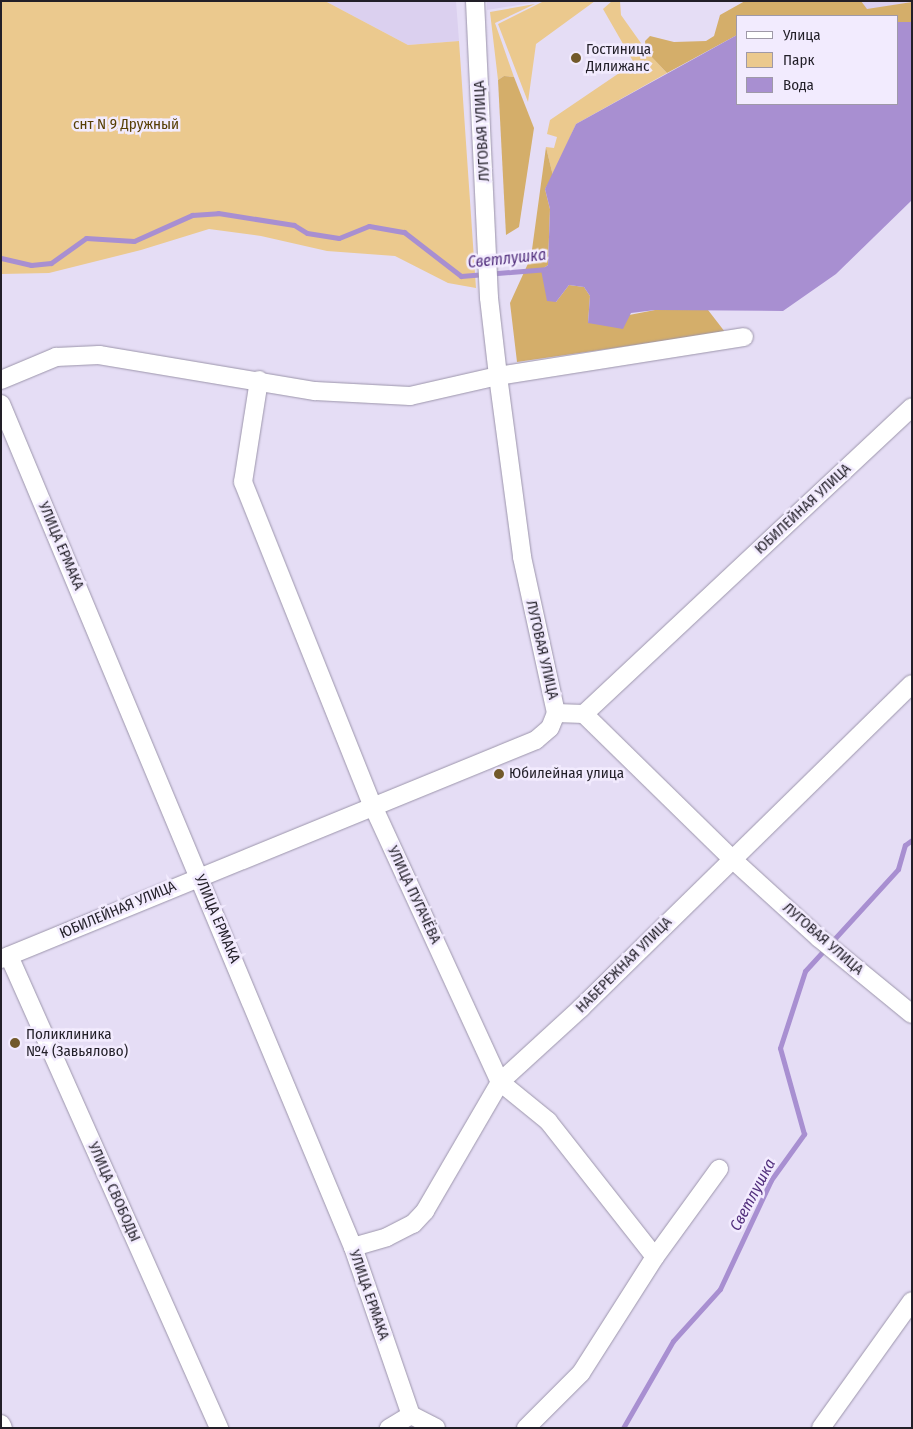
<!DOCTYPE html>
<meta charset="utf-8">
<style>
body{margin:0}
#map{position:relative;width:913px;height:1429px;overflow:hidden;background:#e5ddf5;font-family:"Fira Sans Condensed",sans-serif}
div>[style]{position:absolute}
.built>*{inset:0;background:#dbd0ef}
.green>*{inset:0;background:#ebc98e}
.forest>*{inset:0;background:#d4ae6a}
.water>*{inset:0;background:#a88fd1}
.stream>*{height:5px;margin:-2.5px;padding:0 2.5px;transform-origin:2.5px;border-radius:2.5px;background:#a88fd1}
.roads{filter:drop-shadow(0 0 1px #9c95ab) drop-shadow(0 0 1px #9c95ab)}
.minor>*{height:18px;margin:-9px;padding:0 9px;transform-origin:9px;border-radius:9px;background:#fff}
.dots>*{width:14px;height:14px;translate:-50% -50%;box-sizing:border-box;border:2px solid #f2ebfe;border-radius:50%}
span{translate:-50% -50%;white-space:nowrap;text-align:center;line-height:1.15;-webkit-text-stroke:5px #f2ebfe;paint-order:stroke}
.poi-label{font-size:15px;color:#221f28}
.left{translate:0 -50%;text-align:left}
.park-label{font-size:15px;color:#573e04}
.street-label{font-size:15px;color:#221f28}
.water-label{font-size:16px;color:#522f7d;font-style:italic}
.frame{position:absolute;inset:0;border:2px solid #221f28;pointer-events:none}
.legend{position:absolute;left:736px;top:15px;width:162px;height:90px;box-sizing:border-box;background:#f2ebfe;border:1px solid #9f99a8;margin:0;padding:6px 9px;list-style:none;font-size:15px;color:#221f28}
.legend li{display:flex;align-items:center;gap:10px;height:25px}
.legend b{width:25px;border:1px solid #9f99a8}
</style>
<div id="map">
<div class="built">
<div style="clip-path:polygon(325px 1px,456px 1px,459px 41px,408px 45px)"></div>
<div style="clip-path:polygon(487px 1px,544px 1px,487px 10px)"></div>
<div style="clip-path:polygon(861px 1px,912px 1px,912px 2px,867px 10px)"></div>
</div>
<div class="green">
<div style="clip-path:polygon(1px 1px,325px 1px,408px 45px,459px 41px,476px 288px,448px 283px,395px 256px,327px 251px,261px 236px,209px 229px,141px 250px,49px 273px,1px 274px)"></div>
<div style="clip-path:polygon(544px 1px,595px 1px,536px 44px,528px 102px,498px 24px)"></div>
<div style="clip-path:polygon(612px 1px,620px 1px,621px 15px,648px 53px,667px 73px,576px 124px,553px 176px,546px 147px,554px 148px,557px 137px,547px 134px,550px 120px,634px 63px,603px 9px)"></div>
<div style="clip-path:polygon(535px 4px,495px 23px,514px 77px,504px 76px,498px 80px,490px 12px)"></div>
</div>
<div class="forest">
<div style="clip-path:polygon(745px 1px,861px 1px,867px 9px,912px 2px,912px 22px,897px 22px,897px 16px,737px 16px,737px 35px,667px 73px,646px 51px,645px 41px,650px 36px,674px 42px,706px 41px,714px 36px,720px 15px)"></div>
<div style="clip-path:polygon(504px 76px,514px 77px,534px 128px,519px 227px,506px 235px,498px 80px)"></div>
<div style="clip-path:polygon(546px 147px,553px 176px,545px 189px,550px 209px,548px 265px,541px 270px,556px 302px,569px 285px,584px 287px,590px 296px,588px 323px,655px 310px,708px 310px,725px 332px,517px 362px,510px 303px,531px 257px)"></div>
</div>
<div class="water">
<div style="clip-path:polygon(897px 22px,912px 22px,912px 200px,836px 274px,783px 311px,655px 310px,631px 313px,623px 329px,588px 323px,590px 296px,584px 287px,569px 285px,556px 302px,547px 301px,541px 270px,548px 265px,550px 209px,545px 189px,576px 124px,737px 35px,737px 104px,897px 104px)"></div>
</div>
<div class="stream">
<div style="left:1px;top:258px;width:31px;rotate:13deg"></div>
<div style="left:31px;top:265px;width:20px;rotate:-6deg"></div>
<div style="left:51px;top:263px;width:43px;rotate:-35.5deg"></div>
<div style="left:86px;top:238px;width:48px;rotate:3.6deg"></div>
<div style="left:134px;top:241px;width:64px;rotate:-24.1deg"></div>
<div style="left:192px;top:215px;width:26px;rotate:-4deg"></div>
<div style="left:218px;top:213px;width:77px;rotate:9deg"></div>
<div style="left:294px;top:225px;width:15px;rotate:32deg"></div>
<div style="left:307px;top:233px;width:32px;rotate:9deg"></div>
<div style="left:339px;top:238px;width:32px;rotate:-22deg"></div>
<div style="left:369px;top:226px;width:36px;rotate:10deg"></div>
<div style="left:404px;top:232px;width:72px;rotate:37.7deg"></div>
<div style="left:461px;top:276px;width:87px;rotate:-4.6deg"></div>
<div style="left:623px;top:1428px;width:100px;rotate:-60.1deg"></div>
<div style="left:673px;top:1341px;width:70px;rotate:-47.9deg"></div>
<div style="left:720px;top:1289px;width:120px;rotate:-64.9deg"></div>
<div style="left:771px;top:1180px;width:57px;rotate:-54.3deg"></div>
<div style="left:804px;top:1134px;width:89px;rotate:-105.6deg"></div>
<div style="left:780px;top:1048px;width:81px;rotate:-72deg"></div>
<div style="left:805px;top:971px;width:138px;rotate:-47.6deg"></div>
<div style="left:898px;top:869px;width:25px;rotate:-74deg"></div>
<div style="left:905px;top:845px;width:9px;rotate:-36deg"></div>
</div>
<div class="roads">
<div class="minor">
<div style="left:475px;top:1px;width:297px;rotate:87.3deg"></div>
<div style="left:489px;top:298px;width:79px;rotate:83.4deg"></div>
<div style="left:498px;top:376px;width:183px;rotate:82.4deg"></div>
<div style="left:522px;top:557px;width:160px;rotate:77.7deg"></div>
<div style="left:1px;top:380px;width:60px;rotate:-22.7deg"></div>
<div style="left:56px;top:357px;width:43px;rotate:-2.7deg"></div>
<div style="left:99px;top:355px;width:219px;rotate:9.5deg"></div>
<div style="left:315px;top:391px;width:95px;rotate:3deg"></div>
<div style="left:410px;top:396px;width:90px;rotate:-12.8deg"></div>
<div style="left:498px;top:376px;width:249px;rotate:-9deg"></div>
<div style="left:259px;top:380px;width:103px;rotate:98.9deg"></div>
<div style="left:243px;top:482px;width:347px;rotate:68.2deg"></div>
<div style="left:372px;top:804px;width:306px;rotate:65.3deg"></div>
<div style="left:500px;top:1082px;width:62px;rotate:39.1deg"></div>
<div style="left:548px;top:1121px;width:173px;rotate:51.8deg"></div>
<div style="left:655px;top:1257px;width:109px;rotate:-54deg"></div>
<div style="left:1px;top:404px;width:914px;rotate:67.34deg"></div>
<div style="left:353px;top:1247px;width:178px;rotate:71deg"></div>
<div style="left:411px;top:1415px;width:26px;rotate:149deg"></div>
<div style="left:556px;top:713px;width:28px;rotate:2deg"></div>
<div style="left:584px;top:714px;width:206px;rotate:44.4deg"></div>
<div style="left:731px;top:858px;width:119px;rotate:42.3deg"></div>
<div style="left:819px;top:938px;width:120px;rotate:39.3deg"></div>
<div style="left:584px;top:714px;width:449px;rotate:-43.1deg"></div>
<div style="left:9px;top:956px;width:517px;rotate:66.01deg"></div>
<div style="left:1px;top:959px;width:578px;rotate:-22.26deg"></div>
<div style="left:536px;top:740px;width:18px;rotate:-41deg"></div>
<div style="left:550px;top:728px;width:16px;rotate:-68deg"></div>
<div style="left:353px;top:1247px;width:35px;rotate:-16deg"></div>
<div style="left:387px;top:1237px;width:29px;rotate:-27deg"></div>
<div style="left:413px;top:1224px;width:18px;rotate:-47deg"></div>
<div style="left:425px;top:1211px;width:149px;rotate:-59.8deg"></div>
<div style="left:500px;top:1082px;width:110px;rotate:-42.4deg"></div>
<div style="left:581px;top:1008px;width:463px;rotate:-44.4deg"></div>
<div style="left:411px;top:1415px;width:28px;rotate:27deg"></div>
<div style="left:1px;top:1424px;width:4px;rotate:63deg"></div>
<div style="left:526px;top:1428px;width:78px;rotate:-45deg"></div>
<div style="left:581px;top:1373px;width:138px;rotate:-57.5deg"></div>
<div style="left:821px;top:1428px;width:156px;rotate:-54.4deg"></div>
</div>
</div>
<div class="dots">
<div style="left:576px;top:58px;background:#72592a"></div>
<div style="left:499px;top:774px;background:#72592a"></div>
<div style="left:15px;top:1043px;background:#72592a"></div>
</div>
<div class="poi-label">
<span class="left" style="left:586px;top:58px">Гостиница<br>Дилижанс</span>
<span class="left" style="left:509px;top:774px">Юбилейная улица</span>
<span class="left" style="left:26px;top:1043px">Поликлиника<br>№4 (Завьялово)</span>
</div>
<div class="park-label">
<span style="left:126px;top:125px">снт N 9 Дружный</span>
</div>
<div class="street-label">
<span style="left:482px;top:131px;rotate:-93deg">ЛУГОВАЯ УЛИЦА</span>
<span style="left:803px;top:509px;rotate:-43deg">ЮБИЛЕЙНАЯ УЛИЦА</span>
<span style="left:61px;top:546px;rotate:67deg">УЛИЦА ЕРМАКА</span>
<span style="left:542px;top:650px;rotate:77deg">ЛУГОВАЯ УЛИЦА</span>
<span style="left:414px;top:895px;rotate:65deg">УЛИЦА ПУГАЧЁВА</span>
<span style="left:118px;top:910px;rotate:-23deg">ЮБИЛЕЙНАЯ УЛИЦА</span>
<span style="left:217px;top:919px;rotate:67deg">УЛИЦА ЕРМАКА</span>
<span style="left:823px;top:939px;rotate:41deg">ЛУГОВАЯ УЛИЦА</span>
<span style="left:624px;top:965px;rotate:-45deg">НАБЕРЕЖНАЯ УЛИЦА</span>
<span style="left:114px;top:1192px;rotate:66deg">УЛИЦА СВОБОДЫ</span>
<span style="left:369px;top:1295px;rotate:71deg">УЛИЦА ЕРМАКА</span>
</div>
<div class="water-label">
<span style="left:507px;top:259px;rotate:-6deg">Светлушка</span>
<span style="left:753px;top:1195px;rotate:-62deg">Светлушка</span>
</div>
<div class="frame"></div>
<ul class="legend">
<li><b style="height:6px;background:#fff"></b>Улица</li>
<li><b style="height:14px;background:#ebc98e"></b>Парк</li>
<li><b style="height:14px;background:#a88fd1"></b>Вода</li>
</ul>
</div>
